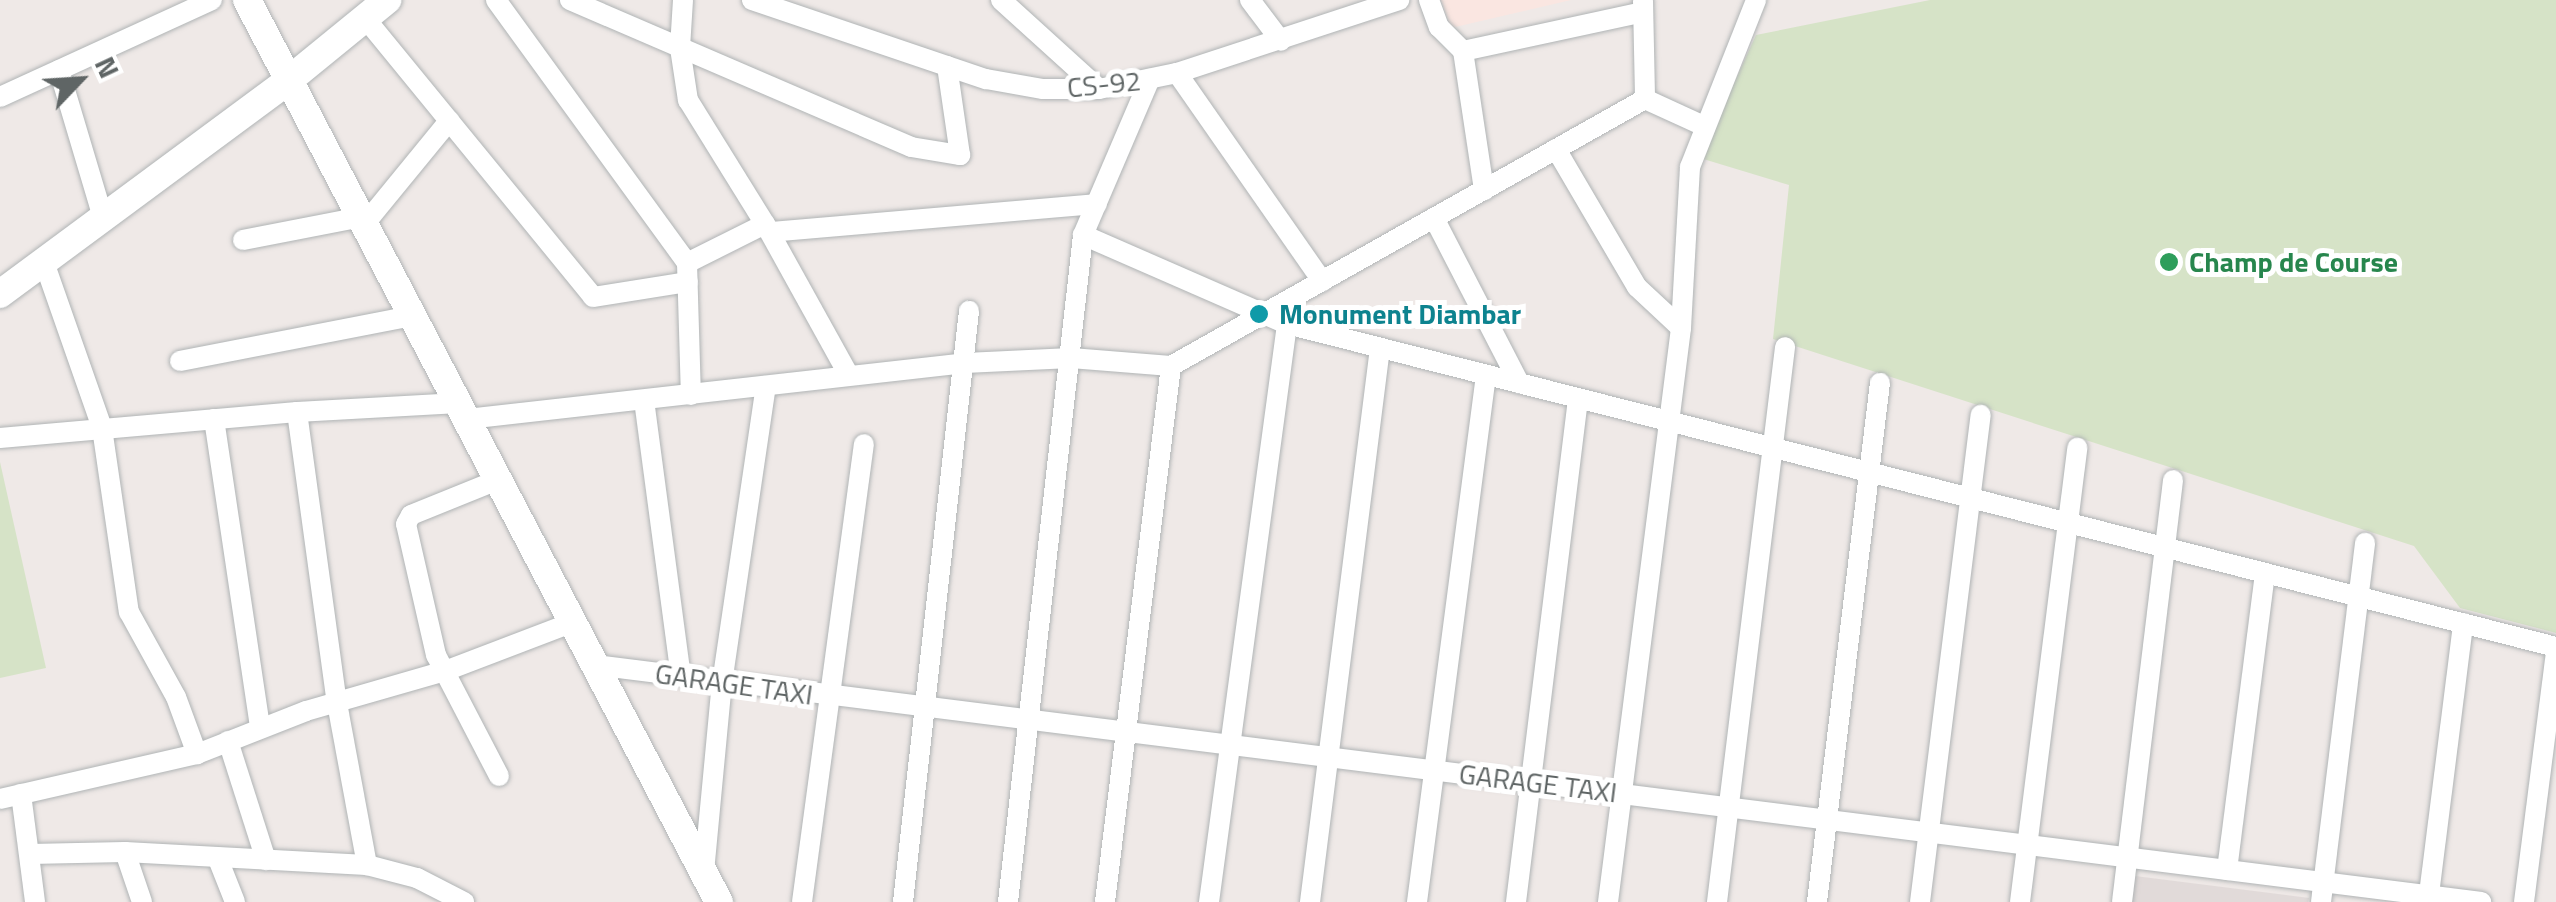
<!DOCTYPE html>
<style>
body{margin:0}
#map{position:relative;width:2556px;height:902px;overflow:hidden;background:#efe9e7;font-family:"Titillium Web",sans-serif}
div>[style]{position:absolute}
.commercial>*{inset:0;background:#fae6e1}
.education>*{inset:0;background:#e1dad9}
.green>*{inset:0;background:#d6e3c7}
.roads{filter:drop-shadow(0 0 2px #b0b4b5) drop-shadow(0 0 2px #b0b4b5)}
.street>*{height:20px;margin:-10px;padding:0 10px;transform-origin:10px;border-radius:10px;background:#fff}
.secondary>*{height:28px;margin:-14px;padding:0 14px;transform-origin:14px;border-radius:14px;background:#fff}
.dots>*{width:28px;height:28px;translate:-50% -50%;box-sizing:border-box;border:5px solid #fff;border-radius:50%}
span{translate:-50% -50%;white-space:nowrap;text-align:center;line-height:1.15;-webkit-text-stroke:10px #fff;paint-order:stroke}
.street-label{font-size:28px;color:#5f6565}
.leisure-label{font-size:28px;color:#27864d;font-weight:700}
.left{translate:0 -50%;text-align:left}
.culture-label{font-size:28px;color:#0d838f;font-weight:700}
.north{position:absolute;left:30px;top:30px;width:100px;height:100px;-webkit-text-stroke:8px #fff;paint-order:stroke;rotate:65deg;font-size:28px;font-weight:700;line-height:40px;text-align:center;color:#5f6565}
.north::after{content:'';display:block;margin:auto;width:35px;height:45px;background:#5f6565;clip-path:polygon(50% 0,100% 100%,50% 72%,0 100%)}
</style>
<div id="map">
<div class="commercial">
<div style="clip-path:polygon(1441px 0,1571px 0,1451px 28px)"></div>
</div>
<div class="education">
<div style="clip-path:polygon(2135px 876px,2309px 898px,2308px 902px,2132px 902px)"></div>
</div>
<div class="green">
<div style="clip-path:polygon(1930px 0,2556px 0,2556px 633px,2460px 608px,2414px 546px,1773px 339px,1789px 185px,1700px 158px,1756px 35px)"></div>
<div style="clip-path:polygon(0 462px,46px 668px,0 678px)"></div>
</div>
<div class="roads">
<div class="street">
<div style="left:496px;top:0;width:325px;rotate:54deg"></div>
<div style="left:687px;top:263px;width:132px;rotate:88.3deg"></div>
<div style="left:570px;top:0;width:371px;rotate:23.3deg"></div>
<div style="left:911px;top:147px;width:50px;rotate:9.3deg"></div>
<div style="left:960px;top:155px;width:90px;rotate:-98.3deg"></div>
<div style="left:683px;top:0;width:48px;rotate:93.6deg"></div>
<div style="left:680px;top:48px;width:53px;rotate:81.3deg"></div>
<div style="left:688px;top:100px;width:146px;rotate:58.2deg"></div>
<div style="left:765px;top:224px;width:171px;rotate:61deg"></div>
<div style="left:752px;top:0;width:247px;rotate:18.7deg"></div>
<div style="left:986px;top:79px;width:58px;rotate:10deg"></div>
<div style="left:1043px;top:89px;width:56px"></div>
<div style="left:1099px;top:89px;width:80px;rotate:-11.6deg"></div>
<div style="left:1177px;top:73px;width:234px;rotate:-18.2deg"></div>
<div style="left:1001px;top:0;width:132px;rotate:42.2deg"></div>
<div style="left:1250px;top:0;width:51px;rotate:52.9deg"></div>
<div style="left:1429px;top:0;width:29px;rotate:70deg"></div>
<div style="left:1439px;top:27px;width:34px;rotate:45deg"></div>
<div style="left:1463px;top:51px;width:184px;rotate:-12.2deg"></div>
<div style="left:1643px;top:1px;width:98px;rotate:88.8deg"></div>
<div style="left:365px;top:18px;width:360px;rotate:50.7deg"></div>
<div style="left:593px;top:297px;width:96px;rotate:-9deg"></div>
<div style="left:1463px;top:51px;width:141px;rotate:81.4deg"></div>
<div style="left:59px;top:70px;width:154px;rotate:73.4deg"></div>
<div style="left:1177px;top:73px;width:254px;rotate:55.1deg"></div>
<div style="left:0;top:97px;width:233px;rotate:-24.6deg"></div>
<div style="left:1645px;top:99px;width:65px;rotate:24.6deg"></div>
<div style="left:1556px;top:149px;width:160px;rotate:59.6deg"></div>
<div style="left:1637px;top:287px;width:60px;rotate:43deg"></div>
<div style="left:1434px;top:218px;width:186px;rotate:62.7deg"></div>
<div style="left:770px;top:232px;width:328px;rotate:-4.9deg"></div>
<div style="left:1083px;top:235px;width:223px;rotate:23.6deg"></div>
<div style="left:1287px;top:324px;width:1309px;rotate:14.28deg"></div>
<div style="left:243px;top:240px;width:131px;rotate:-11deg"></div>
<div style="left:372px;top:215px;width:122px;rotate:-50.7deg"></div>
<div style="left:44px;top:262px;width:176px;rotate:70.7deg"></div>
<div style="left:102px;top:428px;width:186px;rotate:81.7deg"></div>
<div style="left:129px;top:612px;width:97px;rotate:61.1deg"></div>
<div style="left:176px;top:697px;width:61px;rotate:69.8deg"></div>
<div style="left:687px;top:263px;width:87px;rotate:-26.6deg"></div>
<div style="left:180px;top:361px;width:236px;rotate:-11deg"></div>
<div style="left:644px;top:400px;width:279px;rotate:82.4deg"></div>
<div style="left:297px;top:412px;width:294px;rotate:82.2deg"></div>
<div style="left:337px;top:703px;width:165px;rotate:79.5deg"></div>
<div style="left:214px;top:419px;width:312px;rotate:81.5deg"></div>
<div style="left:467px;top:419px;width:499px;rotate:-6.4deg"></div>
<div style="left:963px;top:363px;width:108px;rotate:-2.7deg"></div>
<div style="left:1071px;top:358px;width:100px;rotate:4.6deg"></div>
<div style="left:1171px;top:366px;width:544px;rotate:-29.39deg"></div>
<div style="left:0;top:438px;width:298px;rotate:-5deg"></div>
<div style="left:297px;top:412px;width:162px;rotate:-3.2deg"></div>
<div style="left:595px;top:665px;width:1901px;rotate:7.16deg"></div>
<div style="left:228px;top:741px;width:125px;rotate:72.3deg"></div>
<div style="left:499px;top:776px;width:136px;rotate:-117.5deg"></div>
<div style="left:436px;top:655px;width:134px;rotate:-102.9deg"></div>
<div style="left:406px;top:524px;width:10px;rotate:-61deg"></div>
<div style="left:411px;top:515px;width:96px;rotate:-22deg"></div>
<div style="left:21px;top:794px;width:109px;rotate:82.6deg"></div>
<div style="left:0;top:799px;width:202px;rotate:-12.9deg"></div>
<div style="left:197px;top:754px;width:117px;rotate:-21.5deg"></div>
<div style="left:306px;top:711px;width:145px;rotate:-16.1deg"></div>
<div style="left:445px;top:671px;width:137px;rotate:-20.9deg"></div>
<div style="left:125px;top:852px;width:53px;rotate:71.2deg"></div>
<div style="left:30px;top:854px;width:95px;rotate:-1.2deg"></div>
<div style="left:125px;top:852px;width:242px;rotate:3.1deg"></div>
<div style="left:367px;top:865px;width:52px;rotate:14.6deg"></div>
<div style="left:417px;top:878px;width:53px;rotate:27.1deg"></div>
<div style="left:218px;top:859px;width:46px;rotate:68.4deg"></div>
<div style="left:2227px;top:870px;width:299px;rotate:-82.7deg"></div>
<div style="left:704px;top:872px;width:190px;rotate:-84.6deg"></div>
<div style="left:722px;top:683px;width:300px;rotate:-81.6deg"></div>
<div style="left:802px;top:902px;width:462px;rotate:-82.3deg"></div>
<div style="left:903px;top:902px;width:595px;rotate:-83.63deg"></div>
<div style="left:1008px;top:902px;width:671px;rotate:-83.58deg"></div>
<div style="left:1083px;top:235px;width:170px;rotate:-66.8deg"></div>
<div style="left:1105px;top:902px;width:540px;rotate:-82.98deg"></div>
<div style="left:1209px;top:902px;width:583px;rotate:-82.31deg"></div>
<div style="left:1310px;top:902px;width:558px;rotate:-82.8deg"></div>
<div style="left:1417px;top:902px;width:531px;rotate:-82.54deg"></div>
<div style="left:1516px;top:902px;width:507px;rotate:-82.97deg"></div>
<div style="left:1608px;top:902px;width:579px;rotate:-82.75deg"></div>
<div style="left:1681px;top:328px;width:161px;rotate:-86.8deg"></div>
<div style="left:1690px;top:167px;width:180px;rotate:-68.4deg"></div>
<div style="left:1717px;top:902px;width:559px;rotate:-83.01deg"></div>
<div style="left:1817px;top:902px;width:523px;rotate:-83.08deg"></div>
<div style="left:1920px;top:902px;width:491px;rotate:-82.9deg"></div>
<div style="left:2020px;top:902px;width:458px;rotate:-82.8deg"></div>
<div style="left:2122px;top:902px;width:425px;rotate:-83.1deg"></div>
<div style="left:2321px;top:902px;width:362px;rotate:-83deg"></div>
<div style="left:2428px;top:902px;width:281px;rotate:-82.8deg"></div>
<div style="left:2524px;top:902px;width:253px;rotate:-82.7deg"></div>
</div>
<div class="secondary">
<div style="left:247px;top:0;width:1018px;rotate:62.38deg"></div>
<div style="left:0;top:294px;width:360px;rotate:-36.5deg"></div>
<div style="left:289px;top:80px;width:127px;rotate:-39.2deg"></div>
</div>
</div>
<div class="dots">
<div style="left:2169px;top:262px;background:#2e9e5b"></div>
<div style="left:1259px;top:314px;background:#0f9aa8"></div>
</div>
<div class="street-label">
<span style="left:1104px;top:84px;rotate:-6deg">CS-92</span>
<span style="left:734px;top:684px;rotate:8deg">GARAGE TAXI</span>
<span style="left:1538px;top:783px;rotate:7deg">GARAGE TAXI</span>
</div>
<div class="leisure-label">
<span class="left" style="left:2189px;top:262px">Champ de Course</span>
</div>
<div class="culture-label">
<span class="left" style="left:1279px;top:314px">Monument Diambar</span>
</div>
<div class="north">N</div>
</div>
